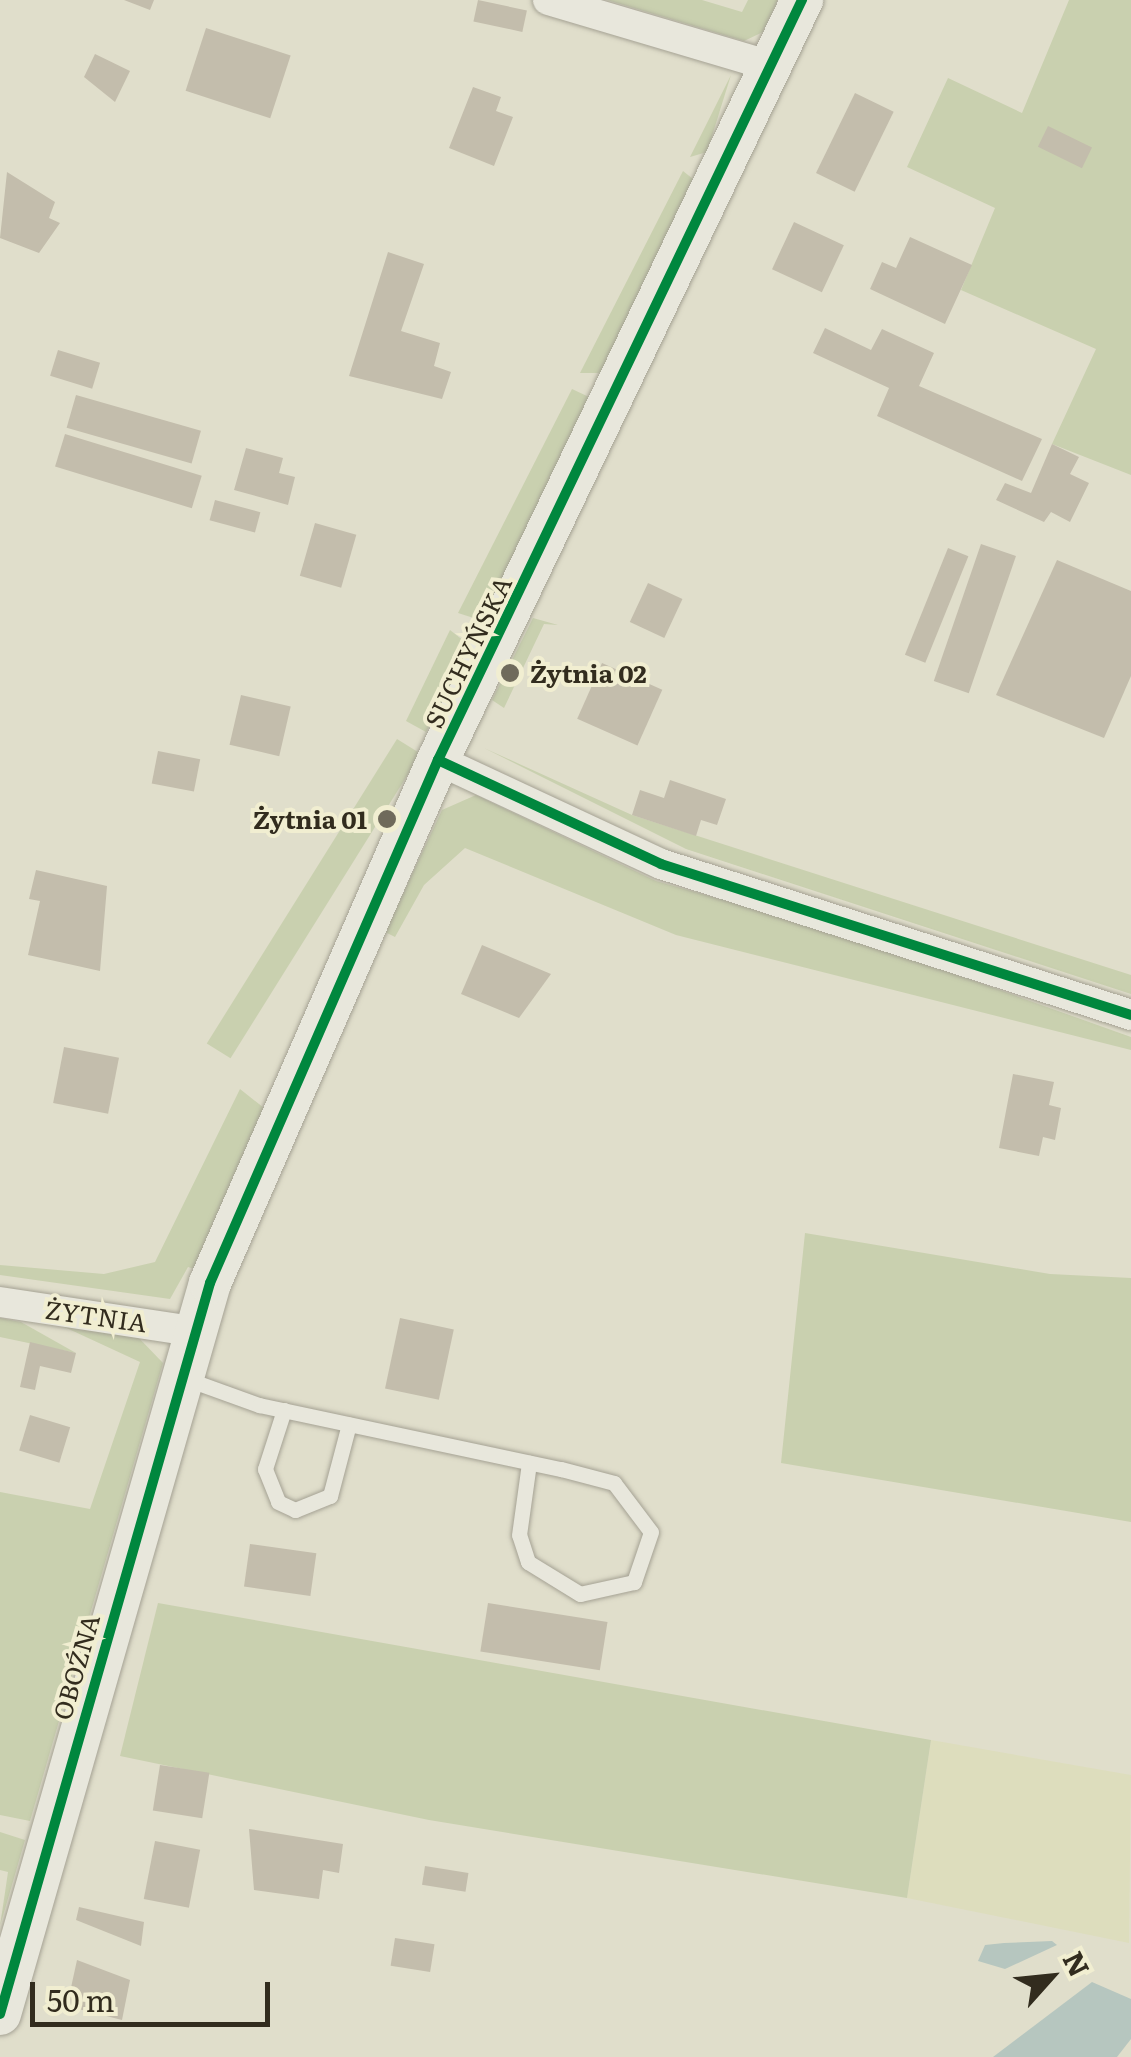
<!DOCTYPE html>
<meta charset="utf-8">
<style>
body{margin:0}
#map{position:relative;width:1131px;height:2057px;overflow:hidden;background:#e0decb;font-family:Literata,serif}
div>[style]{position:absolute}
.farmland>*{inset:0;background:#ddddbd}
.green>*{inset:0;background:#c9d0af;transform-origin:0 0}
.water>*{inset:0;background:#b6c6bf}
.building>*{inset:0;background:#c3bdac;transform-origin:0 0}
.roads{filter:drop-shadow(0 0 2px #a5a294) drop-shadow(0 0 2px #a5a294)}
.lane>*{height:15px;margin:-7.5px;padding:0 7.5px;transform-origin:7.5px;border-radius:7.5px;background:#e8e7dc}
.street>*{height:30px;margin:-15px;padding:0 15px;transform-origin:15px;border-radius:15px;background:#e8e7dc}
.secondary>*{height:42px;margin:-21px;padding:0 21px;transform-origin:21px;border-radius:21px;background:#e8e7dc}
.cycleway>*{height:10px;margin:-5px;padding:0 5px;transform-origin:5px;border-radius:5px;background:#00873e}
.dots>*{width:28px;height:28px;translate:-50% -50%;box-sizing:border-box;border:5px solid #f1eed1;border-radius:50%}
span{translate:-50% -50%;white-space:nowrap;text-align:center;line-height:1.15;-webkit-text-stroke:8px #f1eed1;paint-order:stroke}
.street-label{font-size:25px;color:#322c1e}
.poi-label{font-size:25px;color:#322c1e;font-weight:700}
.left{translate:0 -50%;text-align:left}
.right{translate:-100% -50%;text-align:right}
.north{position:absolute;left:1001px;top:1927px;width:100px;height:100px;-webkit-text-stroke:8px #f1eed1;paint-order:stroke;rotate:63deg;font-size:28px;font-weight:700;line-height:40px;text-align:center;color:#322c1e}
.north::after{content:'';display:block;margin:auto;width:35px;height:45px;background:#322c1e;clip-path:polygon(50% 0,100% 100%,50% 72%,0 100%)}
.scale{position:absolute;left:30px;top:1982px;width:240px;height:45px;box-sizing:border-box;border:5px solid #322c1e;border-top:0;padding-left:12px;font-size:30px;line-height:35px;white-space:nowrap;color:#322c1e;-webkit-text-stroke:8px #f1eed1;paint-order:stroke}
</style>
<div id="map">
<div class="farmland">
<div style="clip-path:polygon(931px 1740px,1131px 1775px,1129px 1943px,907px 1898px)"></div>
</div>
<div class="green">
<div style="clip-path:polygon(607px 0,702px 0,742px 12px,748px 0,778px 0,763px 32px,744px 41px)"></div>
<div style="clip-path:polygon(1069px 0,1131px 0,1131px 475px,1052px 444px,1096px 349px,961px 290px,995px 208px,907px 167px,948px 78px,1022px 113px)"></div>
<div style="clip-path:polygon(731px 75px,707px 152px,690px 157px)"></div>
<div style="clip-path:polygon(683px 171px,693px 179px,602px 373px,580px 373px)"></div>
<div style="clip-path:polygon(572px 389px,589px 397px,483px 621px,458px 613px)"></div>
<div style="clip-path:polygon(533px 618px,558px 625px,544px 624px,504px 708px,492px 700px)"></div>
<div style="clip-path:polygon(450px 630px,473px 648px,426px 732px,406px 721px)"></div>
<div style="left:397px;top:739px;width:28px;height:359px;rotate:32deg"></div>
<div style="clip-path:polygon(484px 748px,632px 815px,1131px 975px,1131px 994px,686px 849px)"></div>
<div style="clip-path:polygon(476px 795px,656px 881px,840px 933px,1131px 1037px,1131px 1050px,676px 935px,465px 848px,424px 885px,395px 937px,385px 932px,442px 810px)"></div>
<div style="clip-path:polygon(240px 1089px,264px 1108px,197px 1270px,188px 1267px,170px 1299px,0 1275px,0 1265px,104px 1274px,155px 1262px)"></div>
<div style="clip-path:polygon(805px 1233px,1050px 1274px,1131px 1278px,1131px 1522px,781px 1463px)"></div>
<div style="clip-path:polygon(0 1318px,21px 1322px,76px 1353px,0 1337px)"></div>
<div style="clip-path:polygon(60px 1325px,136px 1335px,163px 1363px,30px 1821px,0 1815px,0 1492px,90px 1509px,140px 1362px)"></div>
<div style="clip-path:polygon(158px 1603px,931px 1740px,907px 1898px,429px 1820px,120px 1756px)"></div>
<div style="clip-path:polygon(0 1832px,25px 1840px,0 1926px,8px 1872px,0 1870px)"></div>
</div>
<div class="water">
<div style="clip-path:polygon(1004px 1943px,1052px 1941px,1057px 1945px,1005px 1969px,978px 1961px,985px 1945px)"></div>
<div style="clip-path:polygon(1092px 1982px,1131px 1999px,1131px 2039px,1117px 2057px,993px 2057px)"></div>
</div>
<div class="building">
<div style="clip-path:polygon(124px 0,154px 0,150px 10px)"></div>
<div style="left:478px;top:0;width:50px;height:22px;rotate:12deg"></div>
<div style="left:206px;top:28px;width:89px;height:66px;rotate:18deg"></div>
<div style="clip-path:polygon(95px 54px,130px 71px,115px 102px,84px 77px)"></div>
<div style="clip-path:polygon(473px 87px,501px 97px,496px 111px,513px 117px,494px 166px,449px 148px)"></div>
<div style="left:855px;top:93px;width:43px;height:89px;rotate:26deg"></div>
<div style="left:1048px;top:126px;width:49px;height:23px;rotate:26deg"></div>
<div style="clip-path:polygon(7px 172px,55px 202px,49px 218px,60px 223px,39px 253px,0 238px)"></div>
<div style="left:794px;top:222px;width:55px;height:52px;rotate:25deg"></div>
<div style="clip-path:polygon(910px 237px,972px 265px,945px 324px,870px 289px,882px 262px,896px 268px)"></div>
<div style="clip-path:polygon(388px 252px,424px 264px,401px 331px,440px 343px,434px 366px,451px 372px,442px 399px,349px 376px)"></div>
<div style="clip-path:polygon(825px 328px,871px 350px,882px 329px,934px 353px,919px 386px,1042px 439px,1022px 481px,877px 416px,889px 388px,813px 353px)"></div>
<div style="left:58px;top:350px;width:44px;height:27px;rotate:17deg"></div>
<div style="left:76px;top:395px;width:130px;height:34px;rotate:16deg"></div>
<div style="left:65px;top:434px;width:143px;height:34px;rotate:17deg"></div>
<div style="clip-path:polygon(1052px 444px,1079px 457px,1070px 474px,1089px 483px,1070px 522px,1051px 512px,1044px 522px,996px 500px,1005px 483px,1031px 493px)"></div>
<div style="clip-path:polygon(246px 448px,283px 458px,279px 473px,295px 477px,288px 505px,234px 490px)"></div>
<div style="left:215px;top:500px;width:47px;height:21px;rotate:15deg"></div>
<div style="left:315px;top:523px;width:43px;height:55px;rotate:16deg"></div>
<div style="left:981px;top:544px;width:37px;height:145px;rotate:19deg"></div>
<div style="left:948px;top:548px;width:22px;height:115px;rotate:22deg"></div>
<div style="clip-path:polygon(1057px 560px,1131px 591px,1131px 676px,1104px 738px,996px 695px)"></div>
<div style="left:648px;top:583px;width:38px;height:43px;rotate:25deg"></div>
<div style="left:602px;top:663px;width:66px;height:61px;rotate:24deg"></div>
<div style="left:241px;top:695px;width:51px;height:51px;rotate:13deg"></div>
<div style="left:158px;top:751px;width:43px;height:33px;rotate:11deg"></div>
<div style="clip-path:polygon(670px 780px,726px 799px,717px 825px,701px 820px,696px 836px,632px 815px,640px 790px,664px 798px)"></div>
<div style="clip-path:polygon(36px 870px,107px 886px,100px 971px,28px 955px,40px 901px,29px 899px)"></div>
<div style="clip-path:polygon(482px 945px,551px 974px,519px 1018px,461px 994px)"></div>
<div style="left:64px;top:1047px;width:56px;height:57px;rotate:11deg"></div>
<div style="clip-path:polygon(1013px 1074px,1054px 1082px,1049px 1105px,1061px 1108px,1055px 1140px,1043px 1137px,1039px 1156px,999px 1148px)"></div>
<div style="left:400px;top:1318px;width:55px;height:72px;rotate:12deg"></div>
<div style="clip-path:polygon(30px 1342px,76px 1353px,71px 1373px,40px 1366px,35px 1390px,20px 1387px)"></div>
<div style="left:30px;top:1415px;width:42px;height:37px;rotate:17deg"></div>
<div style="left:250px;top:1544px;width:67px;height:43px;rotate:8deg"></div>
<div style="left:488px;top:1603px;width:121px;height:49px;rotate:9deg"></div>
<div style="left:160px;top:1765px;width:50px;height:46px;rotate:9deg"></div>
<div style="clip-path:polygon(249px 1829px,343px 1844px,339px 1873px,323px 1870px,319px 1899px,254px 1890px)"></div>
<div style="left:155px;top:1841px;width:46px;height:59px;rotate:11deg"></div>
<div style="left:425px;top:1866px;width:44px;height:19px;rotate:9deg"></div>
<div style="clip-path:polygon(79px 1907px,144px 1922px,141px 1946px,76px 1920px)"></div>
<div style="left:395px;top:1938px;width:40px;height:28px;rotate:9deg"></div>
<div style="clip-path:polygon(77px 1960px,130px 1980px,122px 2020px,67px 2006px)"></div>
</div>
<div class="roads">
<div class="lane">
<div style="left:187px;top:1379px;width:77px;rotate:19.9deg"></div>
<div style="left:259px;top:1405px;width:309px;rotate:12deg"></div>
<div style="left:561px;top:1469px;width:55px;rotate:14.8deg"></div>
<div style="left:614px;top:1483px;width:61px;rotate:52.9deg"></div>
<div style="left:651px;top:1532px;width:53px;rotate:108.8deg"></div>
<div style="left:634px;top:1582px;width:55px;rotate:167.5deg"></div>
<div style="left:580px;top:1594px;width:61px;rotate:-148.4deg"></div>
<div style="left:528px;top:1562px;width:28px;rotate:-108deg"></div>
<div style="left:519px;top:1535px;width:73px;rotate:-82.1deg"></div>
<div style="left:284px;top:1410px;width:62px;rotate:107.9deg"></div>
<div style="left:265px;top:1469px;width:35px;rotate:68deg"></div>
<div style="left:278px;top:1502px;width:19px;rotate:25deg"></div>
<div style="left:295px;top:1510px;width:38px;rotate:-22deg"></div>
<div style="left:330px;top:1496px;width:74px;rotate:-75.2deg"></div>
</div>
<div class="street">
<div style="left:548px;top:0;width:233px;rotate:16.5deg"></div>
<div style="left:438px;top:760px;width:246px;rotate:25deg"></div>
<div style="left:661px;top:864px;width:494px;rotate:17.8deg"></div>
<div style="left:0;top:1302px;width:193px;rotate:8.6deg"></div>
</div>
<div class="secondary">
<div style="left:0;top:2014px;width:761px;rotate:-73.97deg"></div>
<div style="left:210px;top:1283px;width:571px;rotate:-66.45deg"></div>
<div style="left:438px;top:760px;width:843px;rotate:-64.41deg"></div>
</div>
</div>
<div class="cycleway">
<div style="left:438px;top:760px;width:246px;rotate:25deg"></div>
<div style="left:661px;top:864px;width:494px;rotate:17.8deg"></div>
<div style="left:0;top:2014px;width:761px;rotate:-73.97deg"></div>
<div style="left:210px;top:1283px;width:571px;rotate:-66.45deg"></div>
<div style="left:438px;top:760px;width:843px;rotate:-64.41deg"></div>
</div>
<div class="dots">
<div style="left:510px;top:673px;background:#6f6a5b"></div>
<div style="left:387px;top:819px;background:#6f6a5b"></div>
</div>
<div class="street-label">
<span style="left:468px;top:652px;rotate:-64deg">SUCHYŃSKA</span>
<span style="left:96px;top:1316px;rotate:8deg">ŻYTNIA</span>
<span style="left:76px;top:1667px;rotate:-74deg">OBOŹNA</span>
</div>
<div class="poi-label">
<span class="left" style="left:530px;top:673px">Żytnia 02</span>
<span class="right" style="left:367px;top:819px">Żytnia 01</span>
</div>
<div class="north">N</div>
<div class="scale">50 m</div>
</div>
